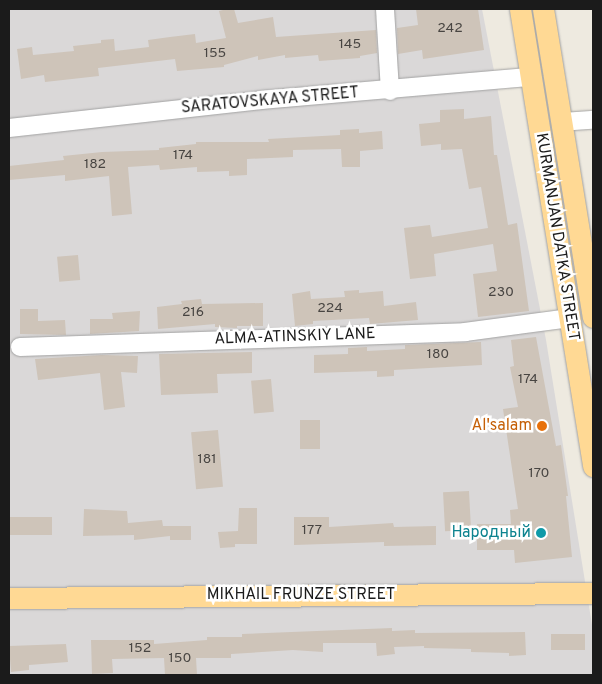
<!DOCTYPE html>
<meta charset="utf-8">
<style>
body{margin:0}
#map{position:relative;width:602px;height:684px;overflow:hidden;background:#eeeae0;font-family:Overpass,sans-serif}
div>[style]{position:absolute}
.residential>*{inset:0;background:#dad8d8}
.building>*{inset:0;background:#cec4b9;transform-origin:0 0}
.roads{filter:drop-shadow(0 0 1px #a2a2a2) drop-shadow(0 0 1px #a2a2a2)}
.minor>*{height:18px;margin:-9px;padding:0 9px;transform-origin:9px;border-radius:9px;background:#fff}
.major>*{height:21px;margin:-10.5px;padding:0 10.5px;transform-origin:10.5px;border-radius:10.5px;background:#ffd994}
.dots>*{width:14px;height:14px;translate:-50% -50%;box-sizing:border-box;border:2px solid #fff;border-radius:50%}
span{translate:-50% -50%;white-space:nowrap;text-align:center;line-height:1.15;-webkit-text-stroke:5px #fff;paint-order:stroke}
.number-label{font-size:14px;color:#484542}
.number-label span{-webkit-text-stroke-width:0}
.street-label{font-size:16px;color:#1b1b1b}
.food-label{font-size:16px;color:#c56008}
.right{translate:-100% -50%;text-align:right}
.culture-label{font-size:16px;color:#0d838f}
.frame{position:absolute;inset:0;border:10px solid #1b1b1b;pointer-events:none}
</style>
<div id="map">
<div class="residential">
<div style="clip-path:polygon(9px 9px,482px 9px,546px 340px,593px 631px,593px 675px,9px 675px)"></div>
</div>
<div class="building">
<div style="clip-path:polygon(227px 9px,234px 9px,238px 23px,273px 17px,276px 37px,376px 30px,377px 53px,360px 56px,360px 58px,319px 61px,318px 55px,285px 58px,285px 55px,258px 60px,258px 56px,224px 65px,224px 67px,177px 71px,175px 59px,98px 68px,99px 76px,45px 82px,44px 75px,21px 79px,17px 49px,32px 47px,33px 55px,74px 51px,73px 46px,101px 43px,101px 40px,114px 39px,115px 51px,149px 47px,148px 40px,170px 37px,195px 34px,196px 43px,226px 38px,219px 11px)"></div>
<div style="clip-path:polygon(416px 9px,478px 9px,484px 50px,423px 59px,422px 50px,398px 54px,397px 28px,418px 25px)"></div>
<div style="clip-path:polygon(464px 109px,464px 119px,491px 116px,494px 155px,497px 155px,508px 225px,517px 223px,529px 311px,478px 317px,473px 274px,497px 271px,493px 244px,434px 254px,436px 276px,410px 279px,404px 228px,430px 225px,432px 237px,488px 228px,481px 187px,469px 189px,462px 149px,441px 150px,441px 144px,421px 146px,419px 124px,440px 122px,440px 110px)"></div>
<div style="clip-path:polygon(359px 129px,359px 133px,382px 131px,383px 149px,360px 151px,360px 167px,342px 167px,341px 149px,293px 150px,293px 157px,247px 159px,247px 175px,229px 176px,229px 171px,197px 172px,197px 167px,160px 170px,159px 165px,128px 167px,132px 214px,112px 216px,109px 176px,65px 181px,65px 175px,9px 180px,9px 166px,64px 160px,63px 156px,102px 152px,159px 150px,159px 148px,196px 144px,196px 142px,269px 142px,268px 139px,340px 135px,340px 130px)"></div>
<div style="left:78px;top:255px;width:25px;height:21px;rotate:85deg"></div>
<div style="clip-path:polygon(359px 290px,359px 293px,383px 291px,384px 306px,416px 302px,418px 320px,370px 324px,369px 318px,313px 321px,313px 324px,295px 326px,292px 294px,310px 291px,311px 299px,345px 297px,344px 291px)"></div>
<div style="clip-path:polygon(201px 299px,202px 304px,263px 303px,263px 326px,237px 326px,237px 328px,215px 327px,215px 324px,158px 329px,157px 307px,182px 304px,181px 301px)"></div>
<div style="clip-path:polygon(20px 309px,38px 309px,38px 321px,65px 320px,66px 335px,20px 334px)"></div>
<div style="clip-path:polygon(140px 311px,139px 331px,90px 334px,90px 319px,113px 319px,112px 313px)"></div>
<div style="clip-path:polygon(536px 337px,556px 446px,561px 445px,568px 496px,566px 496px,572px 557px,515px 563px,514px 550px,477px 550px,477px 524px,511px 524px,510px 510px,518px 509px,503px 409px,518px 407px,510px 367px,514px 366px,511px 340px)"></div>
<div style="clip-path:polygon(481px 342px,482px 365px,394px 370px,394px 376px,377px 377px,377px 371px,314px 373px,314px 355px,348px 354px,348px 348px,367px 347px,367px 351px,405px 349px,405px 345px)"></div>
<div style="clip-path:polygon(252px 352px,252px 373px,217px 374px,218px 393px,161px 395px,159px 354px)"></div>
<div style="clip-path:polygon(102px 355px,138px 356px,137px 373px,121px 372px,125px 407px,104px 410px,100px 373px,38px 380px,35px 359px)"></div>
<div style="left:271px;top:379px;width:33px;height:20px;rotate:85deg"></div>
<div style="left:300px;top:420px;width:20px;height:29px"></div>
<div style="left:218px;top:430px;width:57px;height:27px;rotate:85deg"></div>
<div style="left:469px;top:491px;width:39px;height:26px;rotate:87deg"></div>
<div style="clip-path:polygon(239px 508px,257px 508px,257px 544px,235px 544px,235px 547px,220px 548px,218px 532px,238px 531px)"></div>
<div style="clip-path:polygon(84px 509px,127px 511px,128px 523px,162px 520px,163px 526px,191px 526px,191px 540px,170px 540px,170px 536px,134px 540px,134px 535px,83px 536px)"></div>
<div style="left:9px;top:517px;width:43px;height:18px"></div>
<div style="clip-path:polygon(294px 517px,329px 517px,329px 527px,393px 523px,394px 527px,436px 526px,436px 545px,384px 546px,384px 542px,294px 545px)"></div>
<div style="clip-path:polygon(392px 628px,392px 631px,415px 630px,415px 633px,525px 632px,526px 655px,509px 656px,509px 653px,471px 652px,471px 649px,424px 648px,424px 646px,394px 647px,395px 654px,377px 656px,376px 643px,323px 643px,323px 652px,293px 650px,231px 654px,231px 658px,196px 658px,197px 675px,165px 675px,164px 658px,112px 659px,113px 673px,92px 674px,91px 640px,154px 640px,154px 644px,207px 640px,207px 637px,242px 637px,242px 634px)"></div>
<div style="left:551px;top:634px;width:34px;height:16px"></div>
<div style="clip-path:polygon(66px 644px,68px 662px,29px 665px,29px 670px,11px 672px,9px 646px)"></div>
</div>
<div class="roads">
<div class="minor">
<div style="left:385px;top:9px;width:82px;rotate:86.5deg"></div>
<div style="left:561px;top:122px;width:32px;rotate:-4deg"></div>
<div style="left:9px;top:128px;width:254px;rotate:-6.3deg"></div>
<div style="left:261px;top:100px;width:271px;rotate:-4.9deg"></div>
<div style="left:20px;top:347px;width:445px;rotate:-1.9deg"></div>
<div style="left:465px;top:332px;width:106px;rotate:-7.6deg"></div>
</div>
<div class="major">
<div style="left:520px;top:9px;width:463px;rotate:80.9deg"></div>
<div style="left:543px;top:9px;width:312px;rotate:80.8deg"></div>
<div style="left:9px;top:598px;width:584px;rotate:-0.49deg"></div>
</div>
</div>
<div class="dots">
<div style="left:542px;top:426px;background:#e8710a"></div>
<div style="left:541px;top:533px;background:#0f9aa8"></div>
</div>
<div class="number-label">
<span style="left:450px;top:29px">242</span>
<span style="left:350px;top:45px">145</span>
<span style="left:215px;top:54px">155</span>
<span style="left:183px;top:156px">174</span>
<span style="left:95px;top:165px">182</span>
<span style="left:501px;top:293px">230</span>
<span style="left:330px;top:309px">224</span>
<span style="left:193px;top:313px">216</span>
<span style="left:438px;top:355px">180</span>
<span style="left:528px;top:380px">174</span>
<span style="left:207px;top:460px">181</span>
<span style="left:539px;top:474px">170</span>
<span style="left:312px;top:531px">177</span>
<span style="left:140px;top:649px">152</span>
<span style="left:180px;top:659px">150</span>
</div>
<div class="street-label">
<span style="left:270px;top:101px;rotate:-5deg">SARATOVSKAYA STREET</span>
<span style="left:557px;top:237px;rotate:81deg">KURMANJAN DATKA STREET</span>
<span style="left:295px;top:337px;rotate:-2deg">ALMA-ATINSKIY LANE</span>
<span style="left:301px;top:595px">MIKHAIL FRUNZE STREET</span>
</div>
<div class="food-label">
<span class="right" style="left:532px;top:426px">Al'salam</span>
</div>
<div class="culture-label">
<span class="right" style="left:531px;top:533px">Народный</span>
</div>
<div class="frame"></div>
</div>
